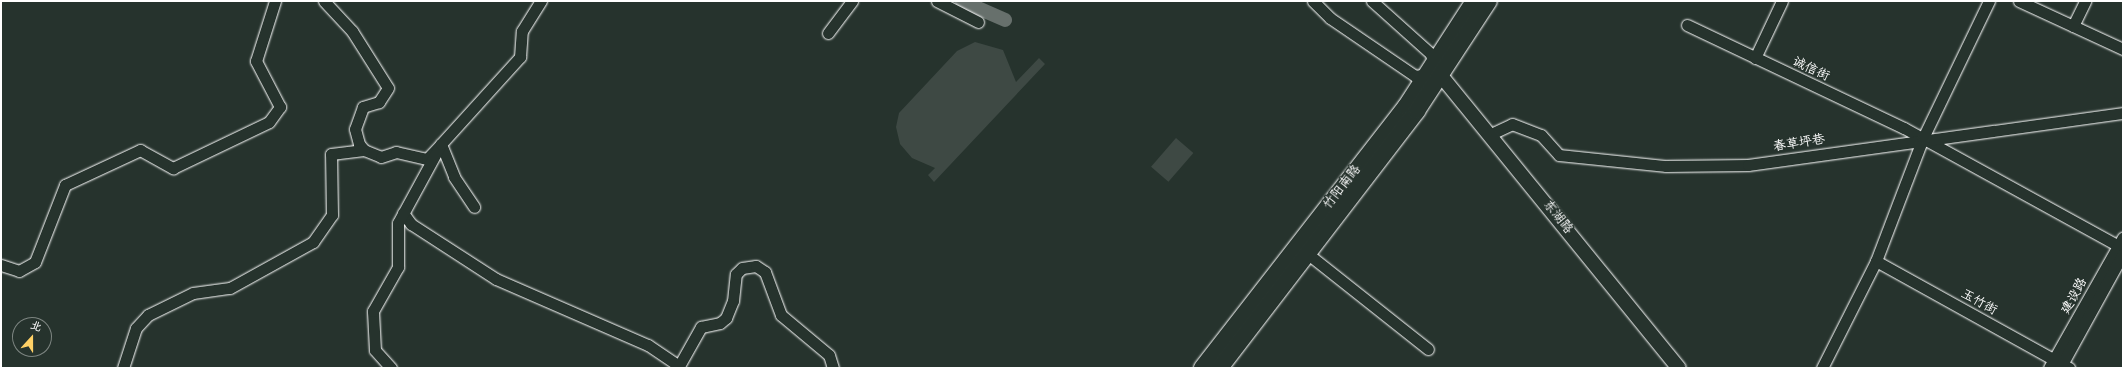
<!DOCTYPE html>
<meta charset="utf-8">
<style>
body{margin:0}
#map{position:relative;width:2124px;height:369px;overflow:hidden;background:#26332d;font-family:Sriracha,"LXGW WenKai TC",sans-serif}
div>[style]{position:absolute}
.green>*{inset:0;background:#3e4944;transform-origin:0 0}
.river>*{height:14px;margin:-7px;padding:0 7px;transform-origin:7px;border-radius:7px;background:#67706c}
.roads{filter:drop-shadow(0 0 1px #fff) drop-shadow(0 0 1px #fff)}
.minor>*{height:11px;margin:-5.5px;padding:0 5.5px;transform-origin:5.5px;border-radius:5.5px;background:#26332d}
.major>*{height:14px;margin:-7px;padding:0 7px;transform-origin:7px;border-radius:7px;background:#26332d}
.highway>*{height:16px;margin:-8px;padding:0 8px;transform-origin:8px;border-radius:8px;background:#26332d}
span{translate:-50% -50%;white-space:nowrap;text-align:center;line-height:1.15;-webkit-text-stroke:3px #26332d;paint-order:stroke}
.street-label{font-size:13px;color:#fff}
.frame{position:absolute;inset:0;border:2px solid #fff;pointer-events:none}
.north{position:absolute;left:12px;top:317px;width:40px;height:40px;box-sizing:border-box;background:#26332d;border:1px solid #7d8581;border-radius:50%;rotate:21deg;font-size:11px;font-weight:700;line-height:16px;text-align:center;color:#fff}
.north::after{content:'';display:block;margin:auto;width:14px;height:18px;background:#ffd166;clip-path:polygon(50% 0,100% 100%,50% 72%,0 100%)}
</style>
<div id="map">
<div class="green">
<div style="clip-path:polygon(975px 42px,1003px 50px,1016px 82px,1039px 58px,1045px 64px,934px 182px,928px 175px,935px 168px,912px 158px,900px 144px,896px 127px,899px 113px,957px 51px)"></div>
<div style="left:1176px;top:138px;width:23px;height:38px;rotate:41deg"></div>
</div>
<div class="river">
<div style="left:962px;top:1px;width:47px;rotate:23.8deg"></div>
</div>
<div class="roads">
<div class="minor">
<div style="left:324px;top:1px;width:41px;rotate:47deg"></div>
<div style="left:352px;top:31px;width:67px;rotate:57.7deg"></div>
<div style="left:388px;top:88px;width:17px;rotate:123deg"></div>
<div style="left:379px;top:102px;width:17px;rotate:163deg"></div>
<div style="left:363px;top:107px;width:23px;rotate:110deg"></div>
<div style="left:355px;top:129px;width:16px;rotate:75deg"></div>
<div style="left:359px;top:144px;width:8px;rotate:50deg"></div>
<div style="left:364px;top:150px;width:18px;rotate:22deg"></div>
<div style="left:381px;top:157px;width:16px;rotate:-18deg"></div>
<div style="left:396px;top:152px;width:32px;rotate:13deg"></div>
<div style="left:427px;top:159px;width:21px;rotate:-47deg"></div>
<div style="left:441px;top:144px;width:35px;rotate:68deg"></div>
<div style="left:454px;top:177px;width:36px;rotate:56deg"></div>
<div style="left:937px;top:1px;width:46px;rotate:27.1deg"></div>
<div style="left:1313px;top:1px;width:24px;rotate:45deg"></div>
<div style="left:1330px;top:18px;width:103px;rotate:34.3deg"></div>
<div style="left:1415px;top:76px;width:14px;rotate:-8deg"></div>
<div style="left:1372px;top:1px;width:79px;rotate:41.9deg"></div>
<div style="left:1431px;top:54px;width:13px;rotate:77deg"></div>
<div style="left:2019px;top:1px;width:115px;rotate:24.8deg"></div>
<div style="left:1687px;top:25px;width:240px;rotate:25.4deg"></div>
<div style="left:1904px;top:128px;width:245px;rotate:28.8deg"></div>
<div style="left:2073px;top:26px;width:28px;rotate:-64deg"></div>
<div style="left:828px;top:33px;width:40px;rotate:-53deg"></div>
<div style="left:1755px;top:58px;width:63px;rotate:-64.7deg"></div>
<div style="left:1491px;top:134px;width:23px;rotate:-25deg"></div>
<div style="left:1512px;top:124px;width:31px;rotate:21deg"></div>
<div style="left:1541px;top:135px;width:27px;rotate:48deg"></div>
<div style="left:1559px;top:155px;width:108px;rotate:5.9deg"></div>
<div style="left:1666px;top:166px;width:82px;rotate:-0.7deg"></div>
<div style="left:1748px;top:165px;width:379px;rotate:-7.9deg"></div>
<div style="left:403px;top:213px;width:14px;rotate:54deg"></div>
<div style="left:411px;top:224px;width:101px;rotate:32.9deg"></div>
<div style="left:496px;top:279px;width:166px;rotate:23.5deg"></div>
<div style="left:648px;top:345px;width:37px;rotate:34deg"></div>
<div style="left:679px;top:366px;width:45px;rotate:-60.6deg"></div>
<div style="left:701px;top:327px;width:19px;rotate:-12deg"></div>
<div style="left:720px;top:323px;width:8px;rotate:-40deg"></div>
<div style="left:726px;top:318px;width:18px;rotate:-68deg"></div>
<div style="left:733px;top:301px;width:27px;rotate:-84deg"></div>
<div style="left:736px;top:274px;width:8px;rotate:-45deg"></div>
<div style="left:742px;top:268px;width:14px;rotate:-8deg"></div>
<div style="left:756px;top:266px;width:11px;rotate:34deg"></div>
<div style="left:765px;top:272px;width:46px;rotate:69.6deg"></div>
<div style="left:781px;top:315px;width:62px;rotate:39.8deg"></div>
<div style="left:829px;top:355px;width:14px;rotate:73deg"></div>
<div style="left:1308px;top:254px;width:153px;rotate:38.4deg"></div>
<div style="left:1876px;top:261px;width:221px;rotate:29deg"></div>
<div style="left:1px;top:265px;width:19px;rotate:18deg"></div>
<div style="left:19px;top:271px;width:18px;rotate:-29deg"></div>
<div style="left:35px;top:262px;width:83px;rotate:-68.7deg"></div>
<div style="left:65px;top:185px;width:83px;rotate:-25deg"></div>
<div style="left:140px;top:150px;width:38px;rotate:29deg"></div>
<div style="left:173px;top:168px;width:106px;rotate:-25.6deg"></div>
<div style="left:269px;top:122px;width:19px;rotate:-54deg"></div>
<div style="left:280px;top:107px;width:52px;rotate:-117.6deg"></div>
<div style="left:256px;top:61px;width:63px;rotate:-72.4deg"></div>
<div style="left:123px;top:368px;width:42px;rotate:-72deg"></div>
<div style="left:136px;top:328px;width:18px;rotate:-47deg"></div>
<div style="left:148px;top:315px;width:50px;rotate:-26.1deg"></div>
<div style="left:193px;top:293px;width:37px;rotate:-8deg"></div>
<div style="left:230px;top:288px;width:95px;rotate:-29deg"></div>
<div style="left:313px;top:242px;width:33px;rotate:-55deg"></div>
<div style="left:332px;top:215px;width:61px;rotate:-90.9deg"></div>
<div style="left:331px;top:154px;width:33px;rotate:-7deg"></div>
<div style="left:391px;top:368px;width:24px;rotate:-132deg"></div>
<div style="left:375px;top:350px;width:39px;rotate:-93deg"></div>
<div style="left:373px;top:311px;width:51px;rotate:-60.4deg"></div>
<div style="left:398px;top:267px;width:44px;rotate:-90deg"></div>
<div style="left:398px;top:223px;width:90px;rotate:-61.4deg"></div>
<div style="left:441px;top:144px;width:118px;rotate:-47.8deg"></div>
<div style="left:520px;top:57px;width:26px;rotate:-86deg"></div>
<div style="left:522px;top:31px;width:36px;rotate:-58deg"></div>
<div style="left:1822px;top:368px;width:120px;rotate:-63.2deg"></div>
<div style="left:1876px;top:261px;width:132px;rotate:-69.1deg"></div>
<div style="left:1923px;top:138px;width:152px;rotate:-64.3deg"></div>
<div style="left:2049px;top:368px;width:150px;rotate:-60.5deg"></div>
<div style="left:2060px;top:368px;width:130px;rotate:-61.1deg"></div>
</div>
<div class="major">
<div style="left:1434px;top:67px;width:388px;rotate:50.9deg"></div>
</div>
<div class="highway">
<div style="left:1202px;top:368px;width:332px;rotate:-52.1deg"></div>
<div style="left:1406px;top:106px;width:125px;rotate:-57.1deg"></div>
<div style="left:1220px;top:368px;width:324px;rotate:-52.5deg"></div>
<div style="left:1417px;top:111px;width:131px;rotate:-56.8deg"></div>
</div>
</div>
<div class="street-label">
<span style="left:1811px;top:69px;rotate:25deg">诚信街</span>
<span style="left:1799px;top:143px;rotate:-9deg">春草坪巷</span>
<span style="left:1342px;top:187px;rotate:-52deg">竹阳南路</span>
<span style="left:1558px;top:217px;rotate:51deg">东湖路</span>
<span style="left:2074px;top:296px;rotate:-61deg">建设路</span>
<span style="left:1979px;top:302px;rotate:29deg">玉竹街</span>
</div>
<div class="frame"></div>
<div class="north">北</div>
</div>
